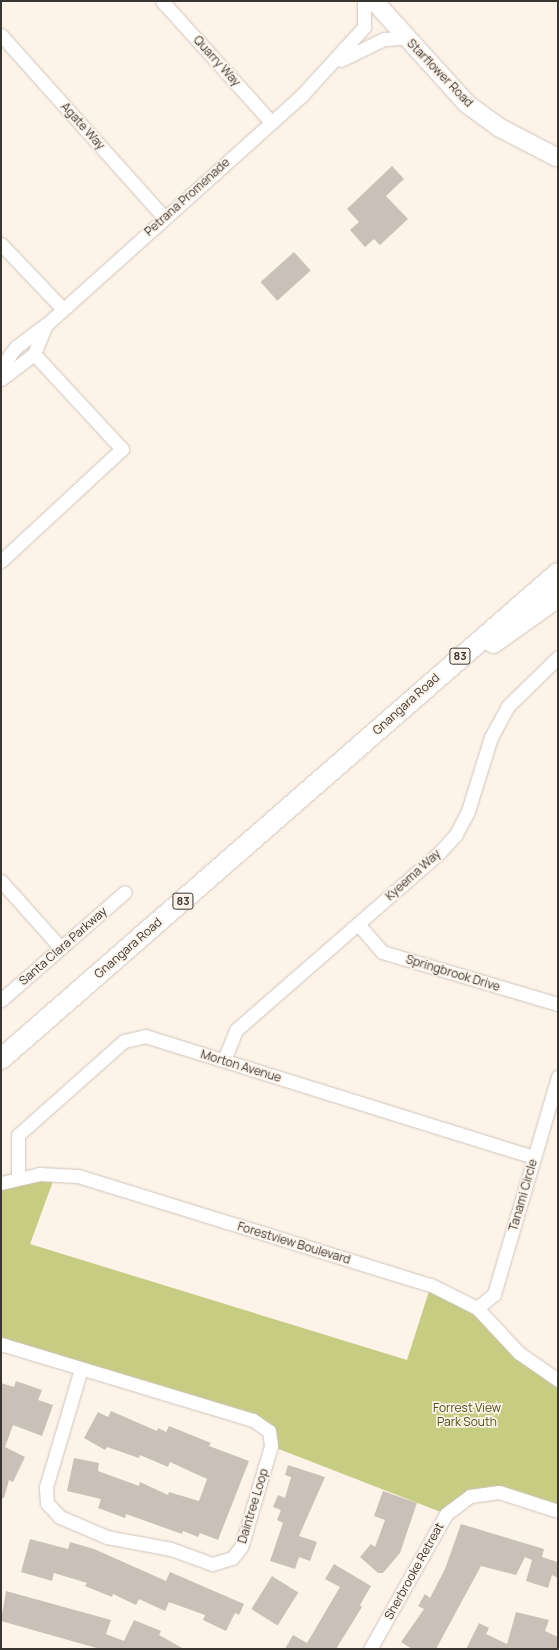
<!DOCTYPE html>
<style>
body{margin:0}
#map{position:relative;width:559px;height:1650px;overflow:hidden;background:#fdf3e9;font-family:Manrope,sans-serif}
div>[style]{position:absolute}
.green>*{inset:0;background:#c7cc83}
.building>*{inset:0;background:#cac0b7;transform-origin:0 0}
.roads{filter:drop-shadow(0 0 1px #cec4bb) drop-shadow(0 0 1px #cec4bb)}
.minor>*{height:13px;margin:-6.5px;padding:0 6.5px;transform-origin:6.5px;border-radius:6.5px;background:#fff}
.secondary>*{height:18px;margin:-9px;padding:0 9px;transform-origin:9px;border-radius:9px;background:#fff}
.primary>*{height:20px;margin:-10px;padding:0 10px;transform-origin:10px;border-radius:10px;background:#fff}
span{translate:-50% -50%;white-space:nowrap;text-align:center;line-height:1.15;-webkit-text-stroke:3.5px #fdf3e9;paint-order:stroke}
.shield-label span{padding:1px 3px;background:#fdf3e9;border:1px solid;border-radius:3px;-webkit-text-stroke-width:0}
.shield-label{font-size:11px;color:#393531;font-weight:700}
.street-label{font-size:12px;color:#393531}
.park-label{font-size:12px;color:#4b4e17}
.frame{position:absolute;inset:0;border:2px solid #393531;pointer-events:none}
</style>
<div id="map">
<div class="green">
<div style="clip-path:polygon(56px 1173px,30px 1244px,407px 1360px,431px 1285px,477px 1308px,558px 1380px,558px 1511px,499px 1492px,470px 1496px,446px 1514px,271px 1446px,269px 1431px,1px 1344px,1px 1183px)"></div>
</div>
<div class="building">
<div style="clip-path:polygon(392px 166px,404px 179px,386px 196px,408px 219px,380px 245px,374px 239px,365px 247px,350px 230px,359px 222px,347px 209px)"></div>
<div style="left:294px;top:252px;width:25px;height:45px;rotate:48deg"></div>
<div style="clip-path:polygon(16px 1381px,42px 1390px,38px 1400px,53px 1405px,42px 1436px,13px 1425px,5px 1447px,25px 1457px,13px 1482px,9px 1480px,4px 1498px,1px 1498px,1px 1383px,14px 1387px)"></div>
<div style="clip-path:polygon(111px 1411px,157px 1431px,158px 1428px,166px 1432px,169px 1426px,211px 1443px,209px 1446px,249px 1461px,218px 1540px,200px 1533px,198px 1537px,183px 1531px,182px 1534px,126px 1514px,125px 1518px,98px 1508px,101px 1499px,67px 1491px,74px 1458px,99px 1463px,98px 1471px,139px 1486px,140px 1482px,168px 1495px,169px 1492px,199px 1501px,207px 1479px,170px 1462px,168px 1467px,140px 1455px,139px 1458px,107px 1447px,105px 1450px,84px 1438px,98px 1412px,108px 1417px)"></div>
<div style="clip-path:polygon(288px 1465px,325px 1477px,299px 1536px,317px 1542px,310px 1561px,299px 1557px,295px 1569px,270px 1561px,283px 1523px,277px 1520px,281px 1510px,273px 1507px,278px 1495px,285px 1498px,291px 1477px,285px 1475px)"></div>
<div style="clip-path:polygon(383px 1491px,417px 1503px,400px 1553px,383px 1573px,378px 1573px,360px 1557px,371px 1544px,375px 1547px,385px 1520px,374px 1516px)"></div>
<div style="clip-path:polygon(461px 1524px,544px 1549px,542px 1557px,558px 1562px,558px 1578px,552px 1575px,548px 1588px,526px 1581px,532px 1560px,525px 1557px,516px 1575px,481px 1566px,436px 1649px,412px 1649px,401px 1642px,424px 1609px,418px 1606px,425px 1594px,430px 1598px,445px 1569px)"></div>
<div style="clip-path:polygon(30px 1539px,68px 1549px,70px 1542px,94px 1549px,166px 1581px,170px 1572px,244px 1604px,239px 1615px,235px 1613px,226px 1631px,203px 1620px,205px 1615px,169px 1602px,165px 1611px,139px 1599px,136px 1605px,113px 1594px,112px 1597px,85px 1586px,87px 1583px,54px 1573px,52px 1581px,21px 1572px)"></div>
<div style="clip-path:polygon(334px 1564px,371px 1586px,360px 1605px,362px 1607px,336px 1649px,285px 1649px,293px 1635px,307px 1643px,340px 1587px,325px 1579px)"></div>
<div style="left:272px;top:1576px;width:31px;height:39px;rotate:32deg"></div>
<div style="clip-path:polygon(6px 1591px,111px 1620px,106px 1634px,124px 1641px,134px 1620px,161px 1631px,159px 1635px,184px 1649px,100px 1649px,1px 1621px)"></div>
<div style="clip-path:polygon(516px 1612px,549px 1620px,545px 1631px,558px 1637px,558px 1649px,466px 1649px,479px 1623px,489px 1628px,486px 1634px,507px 1644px)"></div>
</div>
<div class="roads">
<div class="minor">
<div style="left:162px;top:1px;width:163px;rotate:48deg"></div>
<div style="left:1px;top:35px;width:244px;rotate:48.2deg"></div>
<div style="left:341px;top:60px;width:48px;rotate:-26deg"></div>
<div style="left:384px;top:39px;width:22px;rotate:-3deg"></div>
<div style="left:1px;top:244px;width:88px;rotate:46.4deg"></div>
<div style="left:1px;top:367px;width:25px;rotate:-53deg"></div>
<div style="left:16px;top:347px;width:39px;rotate:-37deg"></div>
<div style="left:47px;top:324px;width:343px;rotate:-41.9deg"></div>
<div style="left:302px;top:95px;width:92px;rotate:-47.6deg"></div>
<div style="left:364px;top:27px;width:26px;rotate:-90deg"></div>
<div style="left:1px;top:379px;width:41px;rotate:-37.1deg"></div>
<div style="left:34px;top:354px;width:31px;rotate:-68deg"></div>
<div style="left:1px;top:561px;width:165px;rotate:-42.8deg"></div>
<div style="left:122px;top:449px;width:129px;rotate:-132.8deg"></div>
<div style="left:1px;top:881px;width:90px;rotate:48.2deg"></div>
<div style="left:358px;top:924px;width:37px;rotate:49deg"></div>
<div style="left:382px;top:952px;width:184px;rotate:16.5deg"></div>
<div style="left:1px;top:1000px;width:164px;rotate:-41.1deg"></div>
<div style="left:224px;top:1060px;width:32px;rotate:-68deg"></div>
<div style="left:236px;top:1030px;width:271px;rotate:-41.1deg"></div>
<div style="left:440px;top:852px;width:24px;rotate:-48deg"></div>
<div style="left:456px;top:834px;width:26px;rotate:-62deg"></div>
<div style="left:468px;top:811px;width:77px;rotate:-72.7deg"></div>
<div style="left:491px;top:737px;width:35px;rotate:-61deg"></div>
<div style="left:508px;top:706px;width:70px;rotate:-44.4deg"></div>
<div style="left:18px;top:1178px;width:43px;rotate:-90deg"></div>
<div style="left:18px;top:1135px;width:142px;rotate:-41.6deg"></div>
<div style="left:124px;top:1041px;width:22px;rotate:-13deg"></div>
<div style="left:145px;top:1036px;width:407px;rotate:17.3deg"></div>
<div style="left:1px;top:1183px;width:39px;rotate:-13deg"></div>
<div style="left:39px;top:1174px;width:39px;rotate:3deg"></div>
<div style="left:78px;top:1176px;width:369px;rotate:17.2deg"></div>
<div style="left:431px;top:1285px;width:51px;rotate:26.6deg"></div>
<div style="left:477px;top:1308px;width:62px;rotate:47deg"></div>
<div style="left:519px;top:1353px;width:47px;rotate:34.7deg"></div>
<div style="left:477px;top:1308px;width:22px;rotate:-39deg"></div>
<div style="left:494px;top:1294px;width:227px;rotate:-73.6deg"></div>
<div style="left:1px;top:1344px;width:263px;rotate:16.8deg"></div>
<div style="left:253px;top:1420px;width:19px;rotate:35deg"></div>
<div style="left:269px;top:1431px;width:15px;rotate:82deg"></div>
<div style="left:271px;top:1446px;width:105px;rotate:106.5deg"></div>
<div style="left:241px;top:1547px;width:14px;rotate:129deg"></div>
<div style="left:232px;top:1558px;width:21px;rotate:163deg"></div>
<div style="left:212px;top:1564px;width:44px;rotate:-159.9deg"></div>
<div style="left:171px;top:1549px;width:65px;rotate:-169.4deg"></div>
<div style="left:107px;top:1537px;width:51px;rotate:-156.9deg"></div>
<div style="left:60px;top:1517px;width:19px;rotate:-133deg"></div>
<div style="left:47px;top:1503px;width:16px;rotate:-94deg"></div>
<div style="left:46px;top:1487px;width:123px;rotate:-73.5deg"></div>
<div style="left:370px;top:1649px;width:155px;rotate:-60.6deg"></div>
<div style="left:446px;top:1514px;width:30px;rotate:-37deg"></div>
<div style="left:470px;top:1496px;width:29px;rotate:-8deg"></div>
<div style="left:499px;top:1492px;width:62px;rotate:17.9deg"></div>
</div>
<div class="secondary">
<div style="left:374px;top:1px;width:139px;rotate:47.9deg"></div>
<div style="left:467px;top:104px;width:41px;rotate:36deg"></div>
<div style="left:500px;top:128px;width:65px;rotate:27.3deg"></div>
</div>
<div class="primary">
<div style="left:493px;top:643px;width:80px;rotate:-35.3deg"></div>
<div style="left:1px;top:1059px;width:739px;rotate:-41.11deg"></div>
</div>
</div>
<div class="shield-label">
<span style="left:460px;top:656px">83</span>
<span style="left:183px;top:901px">83</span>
</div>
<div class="street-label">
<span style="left:217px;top:61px;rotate:48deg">Quarry Way</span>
<span style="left:440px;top:73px;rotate:46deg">Starflower Road</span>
<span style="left:83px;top:126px;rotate:48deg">Agate Way</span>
<span style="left:187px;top:197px;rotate:-42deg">Petrana Promenade</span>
<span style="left:406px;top:704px;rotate:-42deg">Gnangara Road</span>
<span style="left:413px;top:875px;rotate:-42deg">Kyeema Way</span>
<span style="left:63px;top:946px;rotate:-41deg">Santa Clara Parkway</span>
<span style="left:128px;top:948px;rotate:-41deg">Gnangara Road</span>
<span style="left:453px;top:973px;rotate:17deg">Springbrook Drive</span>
<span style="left:241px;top:1066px;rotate:17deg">Morton Avenue</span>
<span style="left:523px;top:1195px;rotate:-74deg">Tanami Circle</span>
<span style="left:294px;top:1243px;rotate:17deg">Forestview Boulevard</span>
<span style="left:253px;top:1506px;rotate:-73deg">Daintree Loop</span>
<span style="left:414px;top:1571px;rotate:-61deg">Sherbrooke Retreat</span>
</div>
<div class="park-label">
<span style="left:467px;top:1415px">Forrest View<br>Park South</span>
</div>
<div class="frame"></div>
</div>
